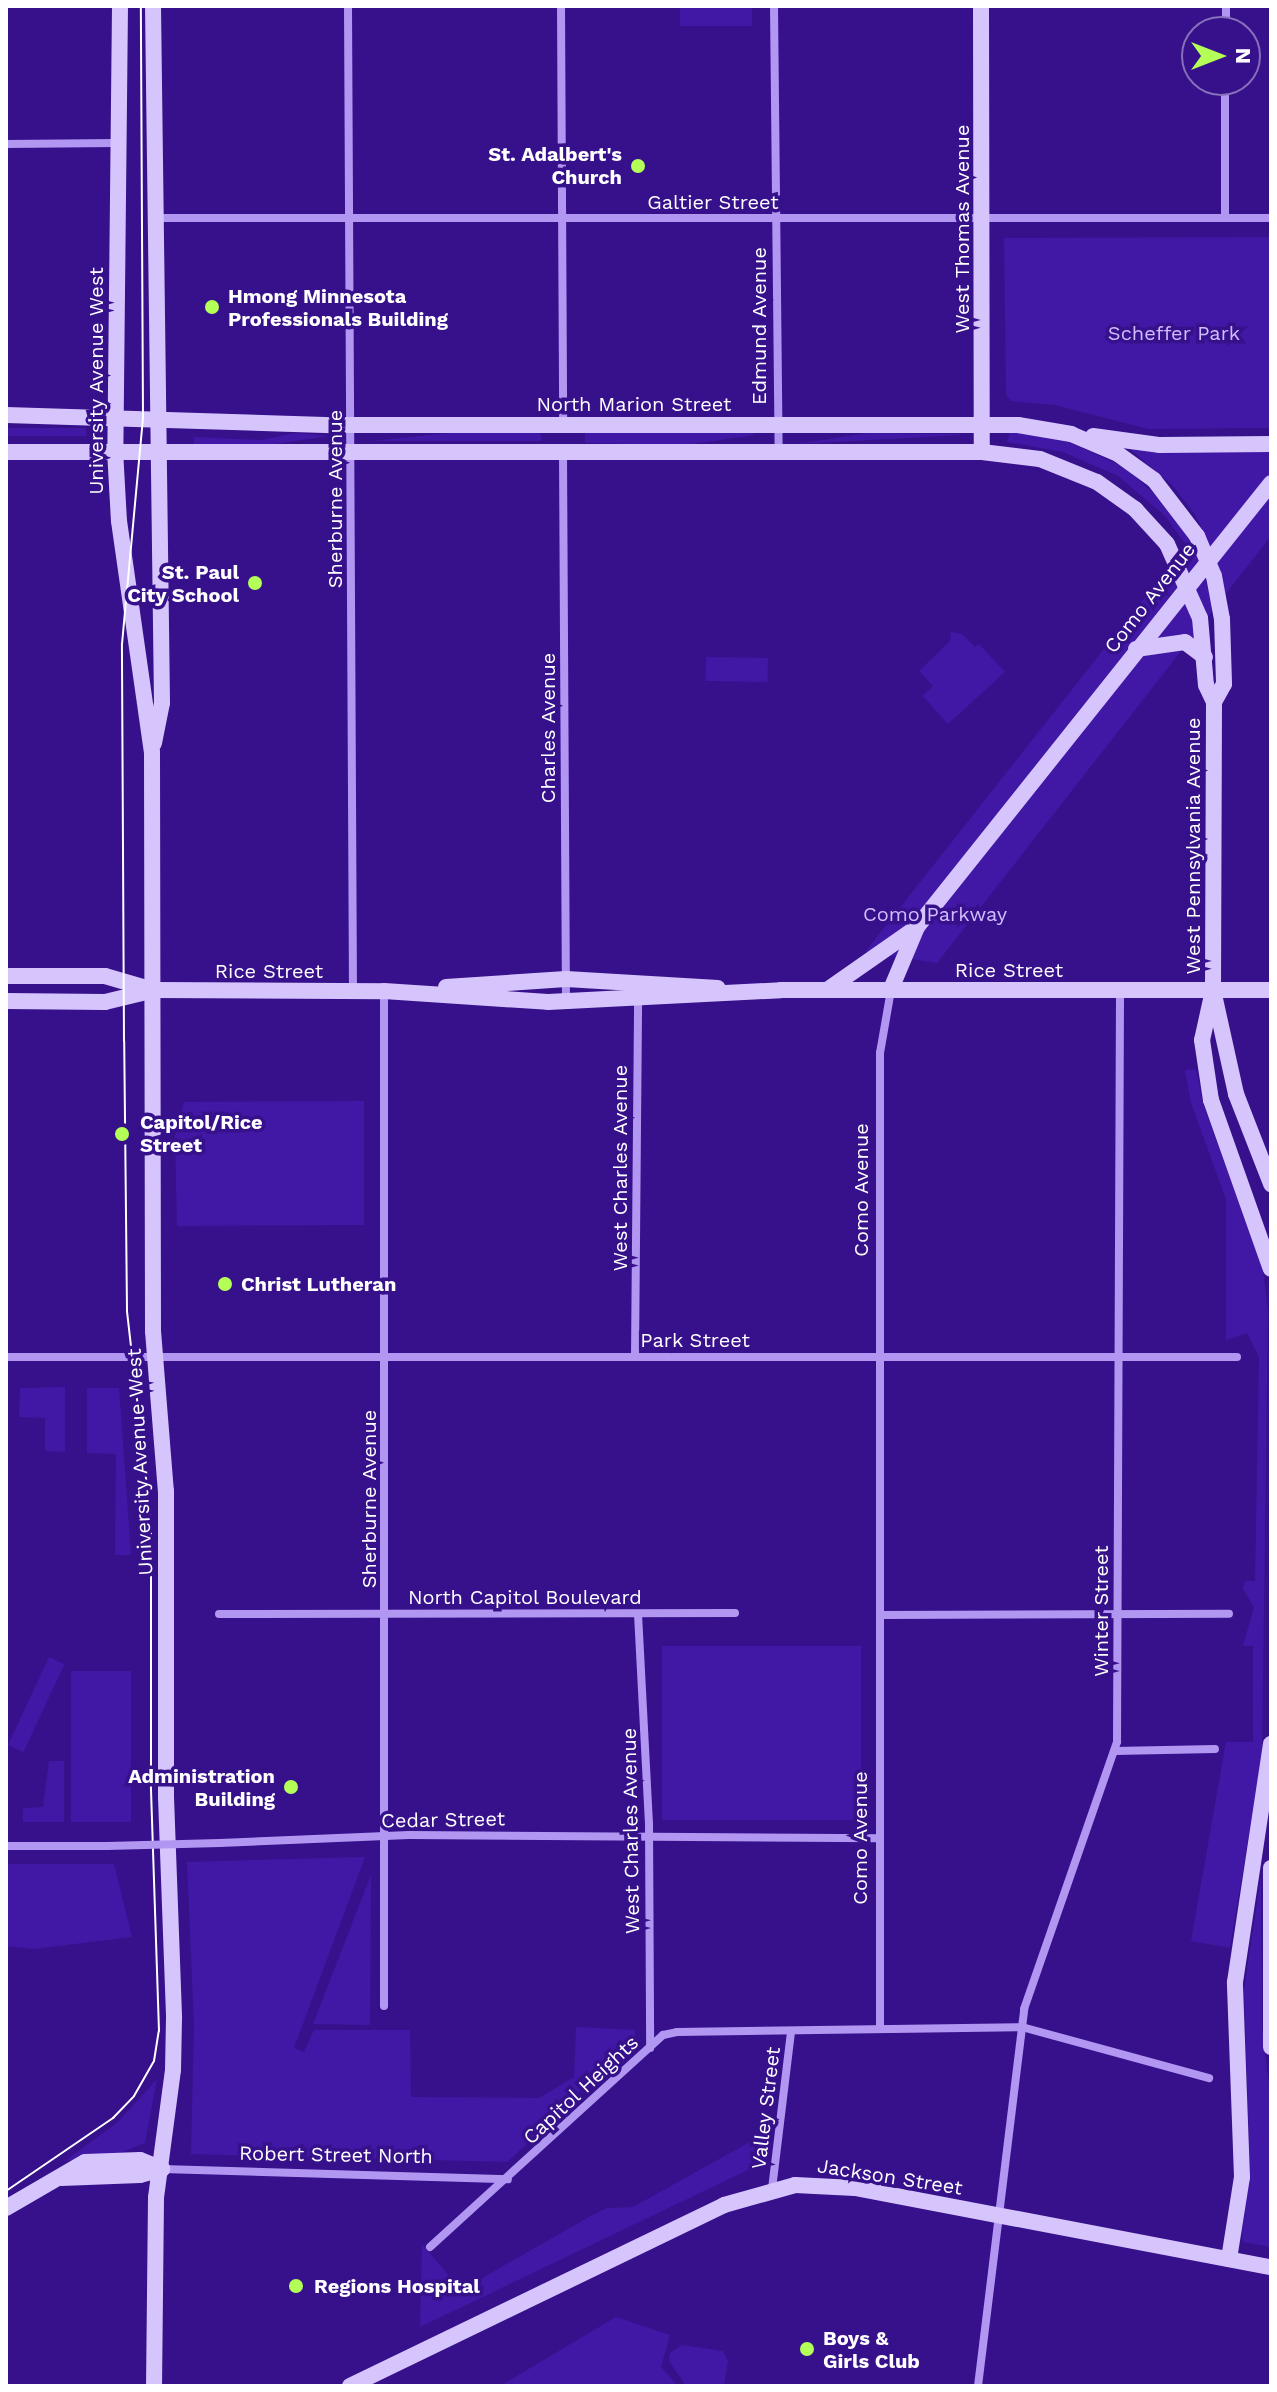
<!DOCTYPE html>
<style>
body{margin:0}
#map{position:relative;width:1277px;height:2392px;overflow:hidden;background:#36118b;font-family:"Work Sans",sans-serif}
div>[style]{position:absolute}
.green>*{inset:0;background:#4118a5;transform-origin:0 0}
.street>*{height:8px;margin:-4px;padding:0 4px;transform-origin:4px;border-radius:4px;background:#b197f2}
.secondary>*{height:16px;margin:-8px;padding:0 8px;transform-origin:8px;border-radius:8px;background:#d6c5fc}
.tram>*{height:2px;margin:-1px;padding:0 1px;transform-origin:1px;border-radius:1px;background:#fff}
.street-bridge>*{height:8px;margin:-4px;padding:0 4px;transform-origin:4px;border-radius:4px;background:#b197f2}
.dots>*{width:22px;height:22px;translate:-50% -50%;box-sizing:border-box;border:4px solid #36118b;border-radius:50%}
span{translate:-50% -50%;white-space:nowrap;text-align:center;line-height:1.15;-webkit-text-stroke:7px #36118b;paint-order:stroke}
.poi-label{font-size:20px;color:#fff;font-weight:700}
.right{translate:-100% -50%;text-align:right}
.left{translate:0 -50%;text-align:left}
.street-label{font-size:20px;color:#fff}
.park-label{font-size:20px;color:#d0bdfd}
.frame{position:absolute;inset:0;border:8px solid #fff;pointer-events:none}
.north{position:absolute;left:1181px;top:16px;width:80px;height:80px;box-sizing:border-box;background:#36118b;border:2px solid #8670b9;border-radius:50%;rotate:90deg;font-size:22px;font-weight:700;line-height:32px;text-align:center;color:#fff}
.north::after{content:'';display:block;margin:auto;width:28px;height:36px;background:#b3ff57;clip-path:polygon(50% 0,100% 100%,50% 72%,0 100%)}
</style>
<div id="map">
<div class="green">
<div style="left:680px;top:6px;width:72px;height:20px"></div>
<div style="clip-path:polygon(1271px 237px,1271px 428px,1148px 429px,1055px 405px,1011px 401px,1006px 394px,1004px 238px)"></div>
<div style="left:86px;top:428px;width:8px;height:80px;rotate:90deg"></div>
<div style="clip-path:polygon(457px 432px,540px 432px,542px 441px,372px 441px)"></div>
<div style="clip-path:polygon(585px 432px,752px 433px,754px 435px,685px 445px,585px 443px)"></div>
<div style="clip-path:polygon(1010px 432px,1065px 440px,1124px 467px,1158px 497px,1190px 540px,1201px 526px,1194px 513px,1172px 485px,1130px 449px,1256px 452px,1271px 433px,1271px 536px,937px 963px,865px 952px,1186px 545px,1165px 516px,1118px 476px,1063px 452px,1007px 442px)"></div>
<div style="clip-path:polygon(295px 433px,329px 436px,268px 445px,194px 444px,194px 437px,262px 440px)"></div>
<div style="clip-path:polygon(867px 433px,961px 434px,962px 435px,797px 444px)"></div>
<div style="clip-path:polygon(951px 632px,962px 634px,975px 647px,979px 644px,1005px 672px,948px 724px,923px 696px,933px 686px,919px 671px,950px 641px)"></div>
<div style="left:706px;top:657px;width:62px;height:24px;rotate:1deg"></div>
<div style="clip-path:polygon(1196px 1069px,1203px 1104px,1262px 1263px,1268px 1310px,1262px 1755px,1230px 1948px,1191px 1941px,1226px 1742px,1253px 1742px,1253px 1646px,1243px 1646px,1254px 1607px,1243px 1589px,1245px 1581px,1255px 1581px,1259px 1357px,1247px 1333px,1226px 1340px,1226px 1199px,1191px 1103px,1185px 1070px)"></div>
<div style="clip-path:polygon(364px 1101px,364px 1225px,177px 1226px,175px 1136px,184px 1102px)"></div>
<div style="clip-path:polygon(65px 1387px,65px 1452px,45px 1451px,45px 1418px,19px 1417px,20px 1388px)"></div>
<div style="clip-path:polygon(87px 1388px,119px 1388px,131px 1555px,115px 1555px,116px 1454px,87px 1453px)"></div>
<div style="left:662px;top:1646px;width:199px;height:174px"></div>
<div style="left:49px;top:1657px;width:17px;height:97px;rotate:25deg"></div>
<div style="left:71px;top:1671px;width:60px;height:151px"></div>
<div style="clip-path:polygon(49px 1761px,64px 1761px,64px 1822px,23px 1822px,23px 1808px,43px 1807px)"></div>
<div style="clip-path:polygon(365px 1857px,294px 2048px,304px 2052px,314px 2030px,410px 2030px,411px 2097px,539px 2098px,574px 2077px,576px 2027px,635px 2030px,634px 2048px,507px 2162px,191px 2154px,194px 2026px,187px 1862px)"></div>
<div style="clip-path:polygon(6px 1864px,114px 1864px,132px 1937px,34px 1949px,6px 1946px)"></div>
<div style="clip-path:polygon(371px 1875px,370px 2025px,313px 2024px)"></div>
<div style="clip-path:polygon(1261px 1875px,1262px 2029px,1271px 2101px,1271px 2247px,1243px 2242px,1242px 2232px,1250px 2171px,1244px 1990px)"></div>
<div style="clip-path:polygon(157px 2079px,145px 2143px,115px 2155px,65px 2161px,118px 2122px)"></div>
<div style="clip-path:polygon(757px 2138px,752px 2168px,420px 2327px,422px 2244px,461px 2290px,589px 2217px,607px 2208px,633px 2207px)"></div>
<div style="clip-path:polygon(616px 2317px,670px 2335px,661px 2367px,678px 2386px,500px 2386px)"></div>
<div style="clip-path:polygon(682px 2345px,723px 2351px,728px 2361px,724px 2386px,686px 2386px,669px 2361px,670px 2353px)"></div>
</div>
<div class="street">
<div style="left:348px;top:6px;width:985px;rotate:89.71deg"></div>
<div style="left:561px;top:6px;width:418px;rotate:89.7deg"></div>
<div style="left:774px;top:6px;width:447px;rotate:89.4deg"></div>
<div style="left:1226px;top:32px;width:26px;rotate:-90deg"></div>
<div style="left:6px;top:144px;width:112px;rotate:-0.5deg"></div>
<div style="left:1225px;top:217px;width:137px;rotate:-90deg"></div>
<div style="left:156px;top:218px;width:1115px"></div>
<div style="left:563px;top:453px;width:549px;rotate:89.69deg"></div>
<div style="left:635px;top:1356px;width:359px;rotate:-89.5deg"></div>
<div style="left:6px;top:1357px;width:1231px"></div>
<div style="left:219px;top:1614px;width:516px;rotate:-0.11deg"></div>
<div style="left:638px;top:1614px;width:210px;rotate:87deg"></div>
<div style="left:649px;top:1824px;width:224px;rotate:89.7deg"></div>
<div style="left:880px;top:1615px;width:349px;rotate:-0.2deg"></div>
<div style="left:1115px;top:1751px;width:100px;rotate:-1.1deg"></div>
<div style="left:220px;top:1843px;width:189px;rotate:-2.4deg"></div>
<div style="left:409px;top:1835px;width:471px;rotate:0.4deg"></div>
<div style="left:6px;top:1846px;width:101px"></div>
<div style="left:384px;top:2006px;width:1015px;rotate:-90deg"></div>
<div style="left:880px;top:2028px;width:975px;rotate:-90deg"></div>
<div style="left:880px;top:1053px;width:64px;rotate:-80.1deg"></div>
<div style="left:162px;top:2169px;width:346px;rotate:1.7deg"></div>
<div style="left:772px;top:2189px;width:159px;rotate:-83.1deg"></div>
<div style="left:430px;top:2247px;width:315px;rotate:-42.3deg"></div>
<div style="left:663px;top:2035px;width:14px;rotate:-12deg"></div>
<div style="left:677px;top:2032px;width:345px;rotate:-0.8deg"></div>
<div style="left:1022px;top:2027px;width:194px;rotate:15.3deg"></div>
<div style="left:978px;top:2386px;width:380px;rotate:-83deg"></div>
<div style="left:1024px;top:2009px;width:283px;rotate:-70.8deg"></div>
<div style="left:1117px;top:1742px;width:752px;rotate:-89.77deg"></div>
</div>
<div class="secondary">
<div style="left:120px;top:6px;width:444px;rotate:90.6deg"></div>
<div style="left:115px;top:450px;width:71px;rotate:86.8deg"></div>
<div style="left:119px;top:521px;width:233px;rotate:81.9deg"></div>
<div style="left:152px;top:752px;width:579px;rotate:89.9deg"></div>
<div style="left:153px;top:1331px;width:161px;rotate:85.4deg"></div>
<div style="left:166px;top:1491px;width:306px;rotate:90deg"></div>
<div style="left:166px;top:1797px;width:221px;rotate:87.9deg"></div>
<div style="left:174px;top:2018px;width:52px;rotate:91.1deg"></div>
<div style="left:173px;top:2070px;width:129px;rotate:97.6deg"></div>
<div style="left:156px;top:2198px;width:188px;rotate:90.6deg"></div>
<div style="left:153px;top:6px;width:697px;rotate:89.26deg"></div>
<div style="left:162px;top:703px;width:41px;rotate:101.3deg"></div>
<div style="left:981px;top:6px;width:446px;rotate:89.9deg"></div>
<div style="left:6px;top:415px;width:327px;rotate:1.8deg"></div>
<div style="left:333px;top:425px;width:685px"></div>
<div style="left:1018px;top:425px;width:54px;rotate:9.6deg"></div>
<div style="left:1071px;top:434px;width:51px;rotate:23.1deg"></div>
<div style="left:1118px;top:454px;width:44px;rotate:35.8deg"></div>
<div style="left:1154px;top:480px;width:71px;rotate:52.5deg"></div>
<div style="left:1197px;top:536px;width:43px;rotate:67deg"></div>
<div style="left:1214px;top:576px;width:44px;rotate:79.5deg"></div>
<div style="left:1222px;top:619px;width:65px;rotate:88.2deg"></div>
<div style="left:1224px;top:684px;width:21px;rotate:119deg"></div>
<div style="left:1093px;top:436px;width:68px;rotate:7.7deg"></div>
<div style="left:1160px;top:445px;width:111px;rotate:-0.5deg"></div>
<div style="left:6px;top:452px;width:976px"></div>
<div style="left:982px;top:452px;width:58px;rotate:6.9deg"></div>
<div style="left:1040px;top:459px;width:61px;rotate:22deg"></div>
<div style="left:1097px;top:482px;width:47px;rotate:35.4deg"></div>
<div style="left:1135px;top:509px;width:47px;rotate:47.6deg"></div>
<div style="left:1167px;top:544px;width:81px;rotate:66deg"></div>
<div style="left:1200px;top:618px;width:67px;rotate:84.9deg"></div>
<div style="left:1206px;top:685px;width:19px;rotate:65deg"></div>
<div style="left:1214px;top:702px;width:288px;rotate:90.2deg"></div>
<div style="left:1213px;top:990px;width:107px;rotate:77.5deg"></div>
<div style="left:1236px;top:1094px;width:97px;rotate:68.7deg"></div>
<div style="left:1136px;top:649px;width:49px;rotate:-8.1deg"></div>
<div style="left:1185px;top:642px;width:25px;rotate:37deg"></div>
<div style="left:6px;top:976px;width:99px"></div>
<div style="left:105px;top:976px;width:50px;rotate:16.3deg"></div>
<div style="left:446px;top:987px;width:120px;rotate:-3.8deg"></div>
<div style="left:566px;top:979px;width:152px;rotate:3.4deg"></div>
<div style="left:891px;top:989px;width:67px;rotate:-67.2deg"></div>
<div style="left:917px;top:927px;width:568px;rotate:-51.43deg"></div>
<div style="left:827px;top:990px;width:105px;rotate:-34.9deg"></div>
<div style="left:1212px;top:995px;width:46px;rotate:102.5deg"></div>
<div style="left:1202px;top:1040px;width:61px;rotate:81.5deg"></div>
<div style="left:1211px;top:1100px;width:179px;rotate:70.5deg"></div>
<div style="left:6px;top:1001px;width:99px;rotate:0.6deg"></div>
<div style="left:105px;top:1002px;width:51px;rotate:-13.5deg"></div>
<div style="left:155px;top:990px;width:229px;rotate:0.3deg"></div>
<div style="left:384px;top:991px;width:164px;rotate:3.8deg"></div>
<div style="left:548px;top:1002px;width:233px;rotate:-2.9deg"></div>
<div style="left:781px;top:990px;width:490px"></div>
<div style="left:1271px;top:1868px;width:179px;rotate:90deg"></div>
<div style="left:61px;top:2178px;width:79px;rotate:-2.2deg"></div>
<div style="left:140px;top:2175px;width:23px;rotate:-15deg"></div>
<div style="left:6px;top:2208px;width:91px;rotate:-30.2deg"></div>
<div style="left:85px;top:2162px;width:55px;rotate:-2.1deg"></div>
<div style="left:140px;top:2160px;width:24px;rotate:22deg"></div>
<div style="left:1229px;top:2259px;width:83px;rotate:-81deg"></div>
<div style="left:1242px;top:2177px;width:195px;rotate:-92.1deg"></div>
<div style="left:1235px;top:1982px;width:241px;rotate:-81.4deg"></div>
<div style="left:350px;top:2386px;width:415px;rotate:-25.8deg"></div>
<div style="left:724px;top:2205px;width:74px;rotate:-15.7deg"></div>
<div style="left:795px;top:2185px;width:60px;rotate:2.9deg"></div>
<div style="left:855px;top:2188px;width:423px;rotate:10.8deg"></div>
</div>
<div class="tram">
<div style="left:6px;top:2191px;width:130px;rotate:-34.3deg"></div>
<div style="left:113px;top:2118px;width:30px;rotate:-46deg"></div>
<div style="left:134px;top:2096px;width:40px;rotate:-60.3deg"></div>
<div style="left:154px;top:2061px;width:30px;rotate:-81deg"></div>
<div style="left:159px;top:2031px;width:244px;rotate:-91.9deg"></div>
<div style="left:151px;top:1787px;width:265px;rotate:-90deg"></div>
<div style="left:151px;top:1522px;width:213px;rotate:-96.5deg"></div>
<div style="left:127px;top:1310px;width:269px;rotate:-90.6deg"></div>
<div style="left:124px;top:1041px;width:397px;rotate:-90.3deg"></div>
<div style="left:122px;top:644px;width:227px;rotate:-84.7deg"></div>
<div style="left:143px;top:418px;width:412px;rotate:-90.3deg"></div>
</div>
<div class="street-bridge">
<div style="left:107px;top:1846px;width:113px;rotate:-1.5deg"></div>
</div>
<div class="dots">
<div style="left:638px;top:166px;background:#b3ff57"></div>
<div style="left:212px;top:307px;background:#b3ff57"></div>
<div style="left:255px;top:583px;background:#b3ff57"></div>
<div style="left:122px;top:1134px;background:#b3ff57"></div>
<div style="left:225px;top:1284px;background:#b3ff57"></div>
<div style="left:291px;top:1787px;background:#b3ff57"></div>
<div style="left:296px;top:2286px;background:#b3ff57"></div>
<div style="left:807px;top:2349px;background:#b3ff57"></div>
</div>
<div class="poi-label">
<span class="right" style="left:622px;top:166px">St. Adalbert's<br>Church</span>
<span class="left" style="left:228px;top:308px">Hmong Minnesota<br>Professionals Building</span>
<span class="right" style="left:239px;top:584px">St. Paul<br>City School</span>
<span class="left" style="left:140px;top:1134px">Capitol/Rice<br>Street</span>
<span class="left" style="left:241px;top:1284px">Christ Lutheran</span>
<span class="right" style="left:275px;top:1788px">Administration<br>Building</span>
<span class="left" style="left:314px;top:2286px">Regions Hospital</span>
<span class="left" style="left:823px;top:2350px">Boys &amp;<br>Girls Club</span>
</div>
<div class="street-label">
<span style="left:713px;top:202px">Galtier Street</span>
<span style="left:962px;top:229px;rotate:-90deg">West Thomas Avenue</span>
<span style="left:759px;top:326px;rotate:-90deg">Edmund Avenue</span>
<span style="left:96px;top:381px;rotate:-90deg">University Avenue West</span>
<span style="left:634px;top:404px">North Marion Street</span>
<span style="left:335px;top:499px;rotate:-90deg">Sherburne Avenue</span>
<span style="left:1150px;top:598px;rotate:-52deg">Como Avenue</span>
<span style="left:548px;top:728px;rotate:-90deg">Charles Avenue</span>
<span style="left:1193px;top:846px;rotate:-90deg">West Pennsylvania Avenue</span>
<span style="left:1009px;top:970px">Rice Street</span>
<span style="left:269px;top:971px">Rice Street</span>
<span style="left:620px;top:1168px;rotate:-90deg">West Charles Avenue</span>
<span style="left:861px;top:1190px;rotate:-90deg">Como Avenue</span>
<span style="left:695px;top:1340px">Park Street</span>
<span style="left:140px;top:1462px;rotate:-93deg">University Avenue West</span>
<span style="left:369px;top:1499px;rotate:-90deg">Sherburne Avenue</span>
<span style="left:525px;top:1597px">North Capitol Boulevard</span>
<span style="left:1101px;top:1611px;rotate:-90deg">Winter Street</span>
<span style="left:443px;top:1820px;rotate:-1deg">Cedar Street</span>
<span style="left:631px;top:1831px;rotate:-91deg">West Charles Avenue</span>
<span style="left:860px;top:1838px;rotate:-90deg">Como Avenue</span>
<span style="left:581px;top:2090px;rotate:-43deg">Capitol Heights</span>
<span style="left:766px;top:2108px;rotate:-83deg">Valley Street</span>
<span style="left:336px;top:2155px;rotate:1deg">Robert Street North</span>
<span style="left:890px;top:2177px;rotate:9deg">Jackson Street</span>
</div>
<div class="park-label">
<span style="left:1174px;top:333px">Scheffer Park</span>
<span style="left:935px;top:914px">Como Parkway</span>
</div>
<div class="frame"></div>
<div class="north">N</div>
</div>
